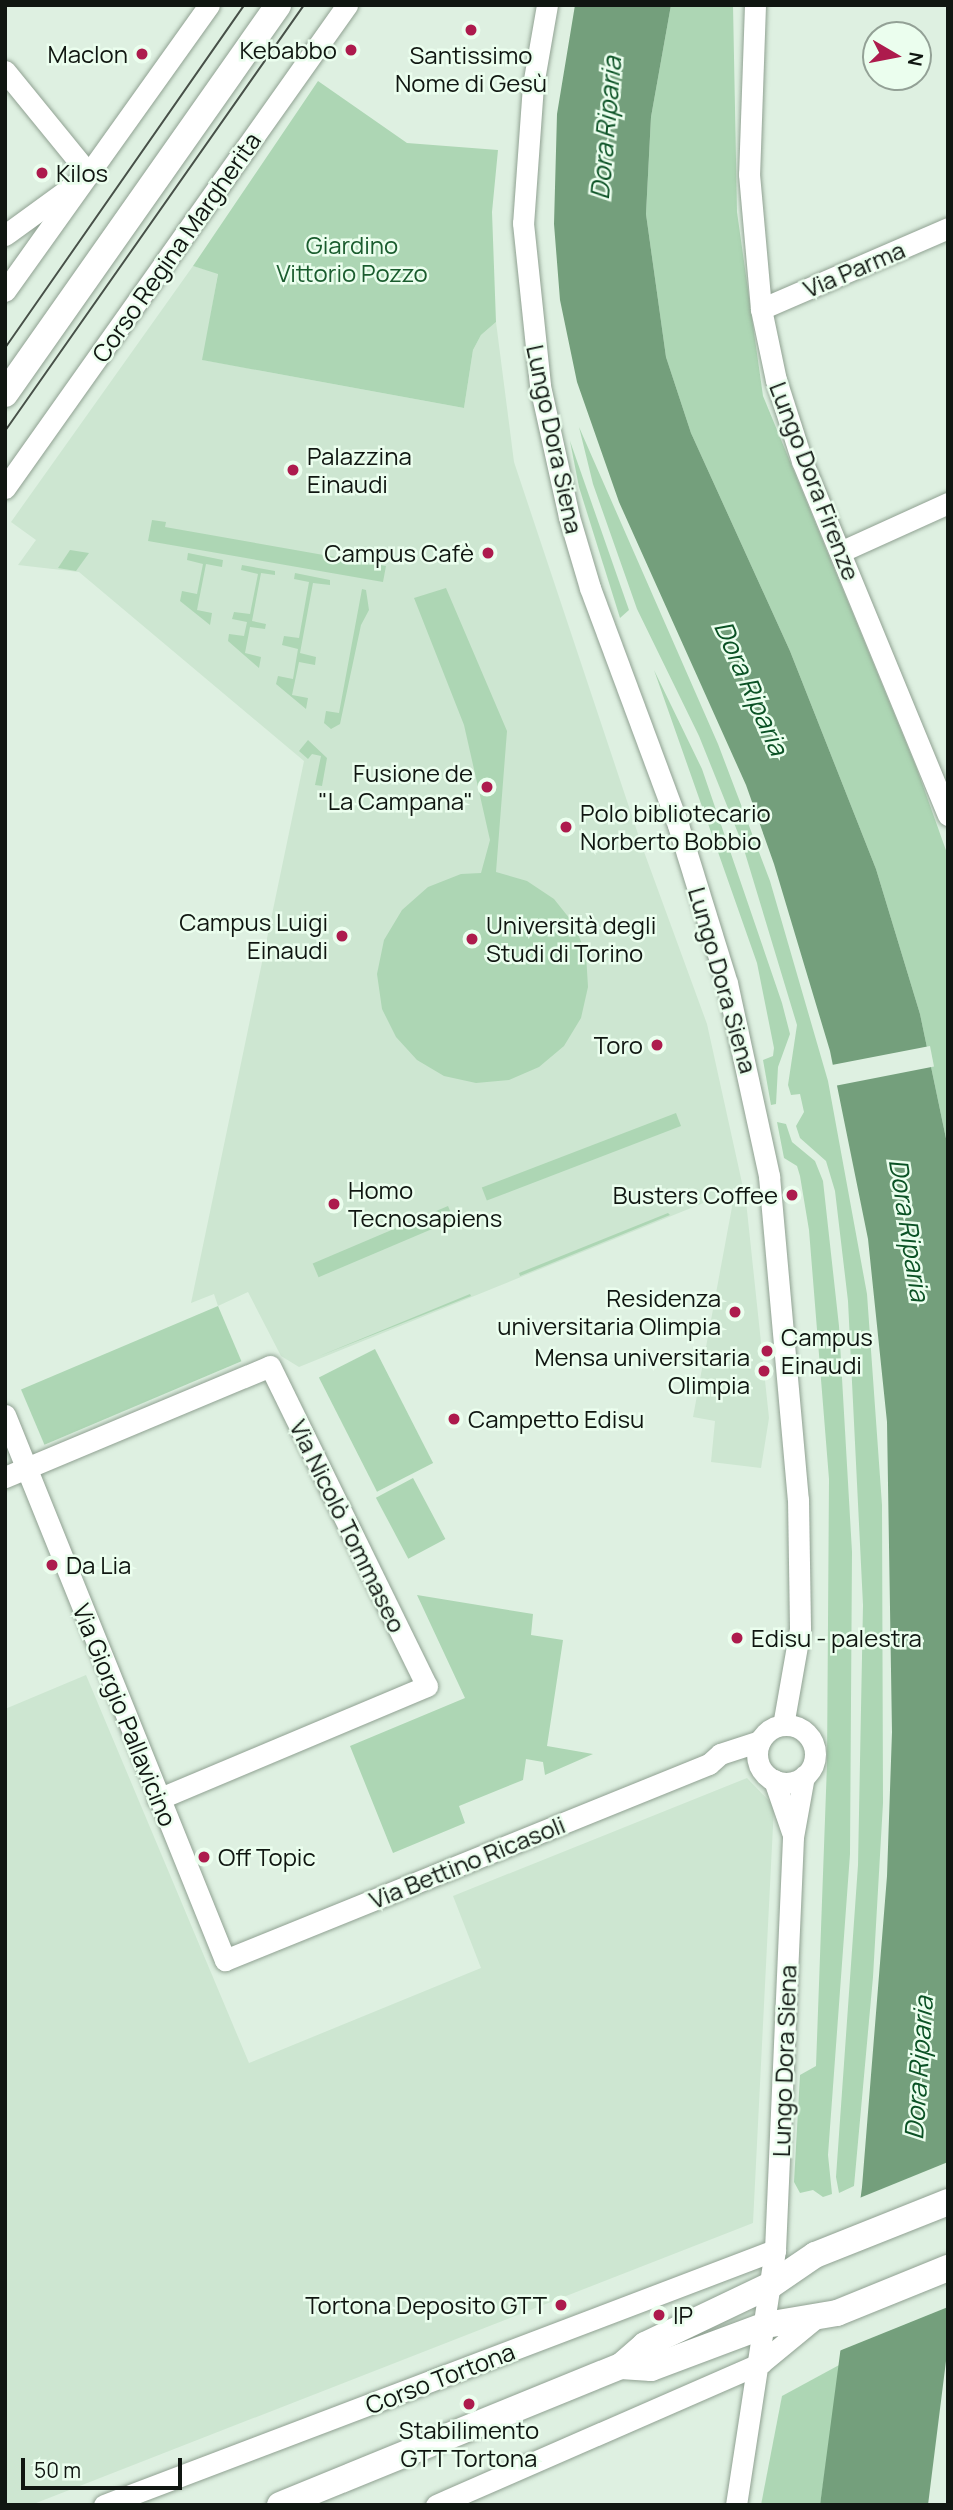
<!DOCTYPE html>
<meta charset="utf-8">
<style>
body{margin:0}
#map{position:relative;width:953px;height:2510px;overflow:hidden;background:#def0e1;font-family:Manrope,sans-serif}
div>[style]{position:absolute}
.built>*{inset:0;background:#cde6d1}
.green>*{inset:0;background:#add6b4;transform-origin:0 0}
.water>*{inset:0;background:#749f7c}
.pier>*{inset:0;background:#def0e1;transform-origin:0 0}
.roads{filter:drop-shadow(0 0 2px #90a192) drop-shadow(0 0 2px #90a192)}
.minor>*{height:21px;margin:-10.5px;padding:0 10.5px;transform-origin:10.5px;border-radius:10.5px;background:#fff}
.minor>.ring{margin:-10.5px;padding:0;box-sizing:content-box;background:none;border:21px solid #fff;border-radius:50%}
.major>*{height:26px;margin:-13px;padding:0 13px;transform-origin:13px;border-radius:13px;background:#fff}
.tram>*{height:2px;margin:-1px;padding:0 1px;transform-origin:1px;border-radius:1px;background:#475048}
.dots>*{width:19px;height:19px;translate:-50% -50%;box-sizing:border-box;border:4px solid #ebfeee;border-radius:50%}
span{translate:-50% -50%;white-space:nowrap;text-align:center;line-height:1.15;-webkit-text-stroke:5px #ebfeee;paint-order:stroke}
.poi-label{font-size:24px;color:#101611}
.right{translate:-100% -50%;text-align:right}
.left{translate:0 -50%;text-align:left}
.park-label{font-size:24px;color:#1a5c2e}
.street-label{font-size:24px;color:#101611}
.water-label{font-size:26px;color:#0a5124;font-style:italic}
.frame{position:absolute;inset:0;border:7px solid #101611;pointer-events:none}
.north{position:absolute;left:862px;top:21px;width:70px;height:70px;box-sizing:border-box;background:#ebfeee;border:2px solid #93a196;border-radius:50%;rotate:100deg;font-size:19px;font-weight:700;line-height:28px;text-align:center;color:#101611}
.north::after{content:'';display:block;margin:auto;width:24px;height:32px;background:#ad1b4d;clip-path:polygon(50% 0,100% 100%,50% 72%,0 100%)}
.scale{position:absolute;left:21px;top:2458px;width:161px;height:32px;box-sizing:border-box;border:4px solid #101611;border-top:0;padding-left:9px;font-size:21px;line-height:24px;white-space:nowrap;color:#101611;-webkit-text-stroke:5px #ebfeee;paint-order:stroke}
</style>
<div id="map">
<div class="built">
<div style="clip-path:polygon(193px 266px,218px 273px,203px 360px,464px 408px,473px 350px,481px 335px,496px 322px,514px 462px,643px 849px,707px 1024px,746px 1201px,769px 1418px,761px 1468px,711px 1462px,715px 1421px,693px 1417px,732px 1207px,728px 1193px,299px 1367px,281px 1356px,248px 1292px,218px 1306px,214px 1294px,191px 1303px,304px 761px,79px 572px,18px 565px,36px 540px,11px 522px)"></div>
<div style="clip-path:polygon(86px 1675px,249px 2063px,481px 1968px,453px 1896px,747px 1778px,774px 1806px,753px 2223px,31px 2505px,5px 2505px,5px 1709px)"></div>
</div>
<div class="green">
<div style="clip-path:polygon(671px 5px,733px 5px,737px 212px,763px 396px,917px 769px,948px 856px,948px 1148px,920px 1014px,876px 869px,790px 651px,691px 433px,666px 357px,646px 214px,651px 117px)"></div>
<div style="clip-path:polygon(318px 81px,407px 143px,498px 150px,492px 212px,496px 322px,481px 335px,473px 350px,464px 408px,202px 360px,218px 274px,193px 266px)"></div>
<div style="clip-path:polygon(579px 427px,718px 744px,770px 881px,828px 1081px,867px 1294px,882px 1505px,883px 1803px,873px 1977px,854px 2186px,839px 2193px,836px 2177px,858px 1865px,863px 1605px,848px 1301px,835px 1191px,826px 1161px,800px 1138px,796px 1126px,804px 1112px,800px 1094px,791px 1095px,788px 1085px,797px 1025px,742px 843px,699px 736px,637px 609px,593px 484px)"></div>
<div style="clip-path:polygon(570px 441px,629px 610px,620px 618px,579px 487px)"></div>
<div style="clip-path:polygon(152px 520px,166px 522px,165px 527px,386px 566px,383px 582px,148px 541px)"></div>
<div style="clip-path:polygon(70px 550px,89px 553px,76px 571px,58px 568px)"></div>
<div style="clip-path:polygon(188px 553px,223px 560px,222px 567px,206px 564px,197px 610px,212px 613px,210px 625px,180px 601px,182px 591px,197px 594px,203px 564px,187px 560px)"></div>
<div style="clip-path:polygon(242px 565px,275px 571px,275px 575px,261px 573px,252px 621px,266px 624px,265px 629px,250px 627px,245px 653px,261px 657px,259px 668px,228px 641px,229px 634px,244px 636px,247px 622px,232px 619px,234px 612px,250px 614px,258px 574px,241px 570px)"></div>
<div style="clip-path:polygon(295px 573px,330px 580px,330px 585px,313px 583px,300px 653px,316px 657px,315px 665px,299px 662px,292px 695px,308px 698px,306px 709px,276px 684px,278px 676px,293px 679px,298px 649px,282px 645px,284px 636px,299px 638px,309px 582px,294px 579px)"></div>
<div style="clip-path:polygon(446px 588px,507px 731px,496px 872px,527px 881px,554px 899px,574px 924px,586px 954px,588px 987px,581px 1018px,564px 1046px,539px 1067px,509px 1080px,476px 1083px,444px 1076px,417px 1060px,396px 1037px,382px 1009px,377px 974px,384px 940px,402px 910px,428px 887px,461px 874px,481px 873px,490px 840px,464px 725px,414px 598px)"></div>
<div style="clip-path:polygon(362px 589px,366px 590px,369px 610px,361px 625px,340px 724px,331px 729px,324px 723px,326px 711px,339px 713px)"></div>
<div style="clip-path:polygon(654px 670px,702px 769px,782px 1003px,790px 1034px,778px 1067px,776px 1104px,771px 1105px,763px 1060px,773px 1056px,774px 1048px,757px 963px)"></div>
<div style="clip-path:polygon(308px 740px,327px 758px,322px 786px,315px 785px,321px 756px,312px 754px,308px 759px,299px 751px)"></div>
<div style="left:676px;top:1113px;width:14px;height:208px;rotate:69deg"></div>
<div style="clip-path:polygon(777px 1122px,786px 1124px,792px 1142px,815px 1161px,823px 1181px,839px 1326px,852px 1552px,850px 1854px,828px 2155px,832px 2194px,823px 2197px,813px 2190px,800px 2193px,794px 2182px,800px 2075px,816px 2066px,827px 1764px,829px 1479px,809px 1230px,800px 1176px,797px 1166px,784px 1158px)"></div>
<div style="left:448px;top:1206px;width:15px;height:147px;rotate:67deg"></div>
<div style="clip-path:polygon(668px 1213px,670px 1215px,520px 1276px,519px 1273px)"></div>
<div style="clip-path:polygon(470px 1294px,471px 1296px,317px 1357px)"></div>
<div style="left:218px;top:1306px;width:60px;height:214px;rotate:67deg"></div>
<div style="left:375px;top:1349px;width:128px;height:63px;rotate:63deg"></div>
<div style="left:413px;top:1478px;width:69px;height:42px;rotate:62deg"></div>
<div style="clip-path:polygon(417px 1595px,533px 1614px,531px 1635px,563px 1640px,547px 1746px,593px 1754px,545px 1775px,543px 1762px,526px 1759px,523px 1780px,459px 1806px,465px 1823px,393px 1853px,350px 1746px,465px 1698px)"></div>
<div style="clip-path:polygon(841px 2364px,820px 2505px,761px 2505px,782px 2396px)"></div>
</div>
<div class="water">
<div style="clip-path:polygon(575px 5px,671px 5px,651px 117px,646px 214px,666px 357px,691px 433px,790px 651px,876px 869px,920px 1014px,948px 1148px,948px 2345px,928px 2505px,820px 2505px,862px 2187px,887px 1876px,892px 1732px,887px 1422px,868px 1239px,830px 1051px,774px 864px,746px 785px,619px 502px,577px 382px,560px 300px,554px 224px,557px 114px)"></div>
</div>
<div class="pier">
<div style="left:930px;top:1046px;width:21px;height:104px;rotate:79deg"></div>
<div style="clip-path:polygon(948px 2162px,948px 2307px,839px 2351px,857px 2199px)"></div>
</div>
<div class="roads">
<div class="minor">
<div style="left:547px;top:5px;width:81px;rotate:99.9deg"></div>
<div style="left:533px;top:85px;width:138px;rotate:94.1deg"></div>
<div style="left:523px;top:223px;width:164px;rotate:84deg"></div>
<div style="left:540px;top:386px;width:134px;rotate:77.5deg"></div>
<div style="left:569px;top:517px;width:74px;rotate:73.5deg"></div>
<div style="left:590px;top:588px;width:253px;rotate:69.6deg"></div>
<div style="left:678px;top:825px;width:165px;rotate:72.8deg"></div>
<div style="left:727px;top:983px;width:198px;rotate:77.7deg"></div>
<div style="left:769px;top:1176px;width:324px;rotate:84.9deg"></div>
<div style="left:798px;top:1499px;width:130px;rotate:89.1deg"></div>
<div style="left:800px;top:1629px;width:97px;rotate:100deg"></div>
<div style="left:755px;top:5px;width:169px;rotate:92deg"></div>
<div style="left:749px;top:174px;width:136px;rotate:84.9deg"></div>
<div style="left:761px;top:309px;width:73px;rotate:78.1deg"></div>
<div style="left:776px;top:380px;width:85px;rotate:72.2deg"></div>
<div style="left:802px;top:461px;width:383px;rotate:67.6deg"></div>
<div style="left:5px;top:71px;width:133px;rotate:50.8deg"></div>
<div style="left:89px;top:174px;width:104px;rotate:144deg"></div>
<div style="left:5px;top:291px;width:351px;rotate:-54.5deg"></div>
<div style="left:761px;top:309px;width:204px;rotate:-23.4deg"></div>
<div style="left:5px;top:488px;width:592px;rotate:-54.7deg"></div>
<div style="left:840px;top:552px;width:119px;rotate:-24.4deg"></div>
<div style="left:5px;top:1415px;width:588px;rotate:68.02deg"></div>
<div style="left:225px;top:1960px;width:522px;rotate:-22.05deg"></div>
<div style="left:709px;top:1764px;width:15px;rotate:-42deg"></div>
<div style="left:720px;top:1754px;width:42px;rotate:-18deg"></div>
<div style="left:5px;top:1477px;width:287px;rotate:-22.7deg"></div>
<div style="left:270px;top:1366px;width:356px;rotate:63.9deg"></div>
<div style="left:427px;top:1686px;width:292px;rotate:157.2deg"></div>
<div class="ring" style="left:757px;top:1725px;width:37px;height:37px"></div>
<div style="left:774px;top:1780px;width:55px;rotate:70.9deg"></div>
<div style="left:104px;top:2505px;width:718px;rotate:-20.81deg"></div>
<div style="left:436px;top:2505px;width:355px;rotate:-23.6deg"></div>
<div style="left:761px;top:2363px;width:67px;rotate:-39.6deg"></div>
<div style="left:736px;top:2505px;width:258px;rotate:-81.3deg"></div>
<div style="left:775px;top:2250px;width:413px;rotate:-87.5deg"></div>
<div style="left:793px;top:1837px;width:62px;rotate:-79.8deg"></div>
</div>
<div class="major">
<div style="left:5px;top:394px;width:475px;rotate:-54.9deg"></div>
<div style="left:621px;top:2366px;width:30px;rotate:4deg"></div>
<div style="left:651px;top:2368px;width:123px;rotate:-20.5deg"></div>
<div style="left:766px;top:2325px;width:72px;rotate:-9.6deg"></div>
<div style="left:837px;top:2313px;width:120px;rotate:-22.1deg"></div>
<div style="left:280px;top:2505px;width:368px;rotate:-22.2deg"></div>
<div style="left:621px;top:2366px;width:32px;rotate:-41deg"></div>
<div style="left:645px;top:2345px;width:140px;rotate:-25.5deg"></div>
<div style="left:771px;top:2285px;width:53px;rotate:-34.3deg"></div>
<div style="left:815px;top:2255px;width:143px;rotate:-21.7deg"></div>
</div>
</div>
<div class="tram">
<div style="left:5px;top:348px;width:418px;rotate:-55.1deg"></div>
<div style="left:5px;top:431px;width:520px;rotate:-54.94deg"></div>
</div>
<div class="dots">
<div style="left:471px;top:30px;background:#ad1b4d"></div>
<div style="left:351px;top:50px;background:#ad1b4d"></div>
<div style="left:142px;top:54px;background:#ad1b4d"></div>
<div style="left:42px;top:173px;background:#ad1b4d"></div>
<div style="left:293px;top:470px;background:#ad1b4d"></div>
<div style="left:488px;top:553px;background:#ad1b4d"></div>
<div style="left:487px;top:787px;background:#ad1b4d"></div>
<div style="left:566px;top:827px;background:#ad1b4d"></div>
<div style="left:342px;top:936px;background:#ad1b4d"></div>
<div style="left:472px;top:939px;background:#ad1b4d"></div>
<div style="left:657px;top:1045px;background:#ad1b4d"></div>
<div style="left:792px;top:1195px;background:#ad1b4d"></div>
<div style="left:334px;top:1204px;background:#ad1b4d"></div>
<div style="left:735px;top:1312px;background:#ad1b4d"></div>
<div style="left:767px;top:1351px;background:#ad1b4d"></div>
<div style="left:764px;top:1371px;background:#ad1b4d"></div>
<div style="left:454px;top:1419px;background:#ad1b4d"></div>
<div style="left:52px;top:1565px;background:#ad1b4d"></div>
<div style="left:737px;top:1638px;background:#ad1b4d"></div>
<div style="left:204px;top:1857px;background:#ad1b4d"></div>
<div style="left:561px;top:2305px;background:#ad1b4d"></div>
<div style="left:659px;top:2315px;background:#ad1b4d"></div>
<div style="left:469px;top:2404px;background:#ad1b4d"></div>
</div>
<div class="poi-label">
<span class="right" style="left:337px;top:50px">Kebabbo</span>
<span class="right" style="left:128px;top:54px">Maclon</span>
<span style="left:471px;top:69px">Santissimo<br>Nome di Gesù</span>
<span class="left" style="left:56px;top:173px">Kilos</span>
<span class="left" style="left:307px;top:470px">Palazzina<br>Einaudi</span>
<span class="right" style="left:474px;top:553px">Campus Cafè</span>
<span class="right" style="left:473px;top:787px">Fusione de<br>"La Campana"</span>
<span class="left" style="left:580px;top:827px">Polo bibliotecario<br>Norberto Bobbio</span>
<span class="right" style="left:328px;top:936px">Campus Luigi<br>Einaudi</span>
<span class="left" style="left:486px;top:939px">Università degli<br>Studi di Torino</span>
<span class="right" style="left:643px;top:1045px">Toro</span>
<span class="left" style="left:348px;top:1204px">Homo<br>Tecnosapiens</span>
<span class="right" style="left:778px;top:1195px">Busters Coffee</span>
<span class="right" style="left:721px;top:1312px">Residenza<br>universitaria Olimpia</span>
<span class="left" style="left:781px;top:1351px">Campus<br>Einaudi</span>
<span class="right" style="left:750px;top:1371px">Mensa universitaria<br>Olimpia</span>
<span class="left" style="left:468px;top:1419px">Campetto Edisu</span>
<span class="left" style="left:66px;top:1565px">Da Lia</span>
<span class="left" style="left:751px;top:1638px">Edisu - palestra</span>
<span class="left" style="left:218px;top:1857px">Off Topic</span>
<span class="right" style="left:547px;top:2305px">Tortona Deposito GTT</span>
<span class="left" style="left:673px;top:2315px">IP</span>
<span style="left:469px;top:2444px">Stabilimento<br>GTT Tortona</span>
</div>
<div class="park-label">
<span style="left:352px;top:259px">Giardino<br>Vittorio Pozzo</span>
</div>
<div class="street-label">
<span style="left:176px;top:247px;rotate:-55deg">Corso Regina Margherita</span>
<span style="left:854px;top:269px;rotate:-23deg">Via Parma</span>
<span style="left:555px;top:439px;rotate:78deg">Lungo Dora Siena</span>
<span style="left:815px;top:481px;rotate:69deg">Lungo Dora Firenze</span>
<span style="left:723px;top:980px;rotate:74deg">Lungo Dora Siena</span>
<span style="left:348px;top:1526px;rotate:64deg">Via Nicolò Tommaseo</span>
<span style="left:125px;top:1715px;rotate:68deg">Via Giorgio Pallavicino</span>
<span style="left:467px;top:1862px;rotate:-22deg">Via Bettino Ricasoli</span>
<span style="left:784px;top:2061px;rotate:-88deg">Lungo Dora Siena</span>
<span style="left:440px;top:2378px;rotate:-21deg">Corso Tortona</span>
</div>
<div class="water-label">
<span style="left:606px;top:128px;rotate:-85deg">Dora Riparia</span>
<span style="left:751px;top:688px;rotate:66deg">Dora Riparia</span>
<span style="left:909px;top:1230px;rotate:81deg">Dora Riparia</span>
<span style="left:919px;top:2068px;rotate:-86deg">Dora Riparia</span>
</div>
<div class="frame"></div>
<div class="north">N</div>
<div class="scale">50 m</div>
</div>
